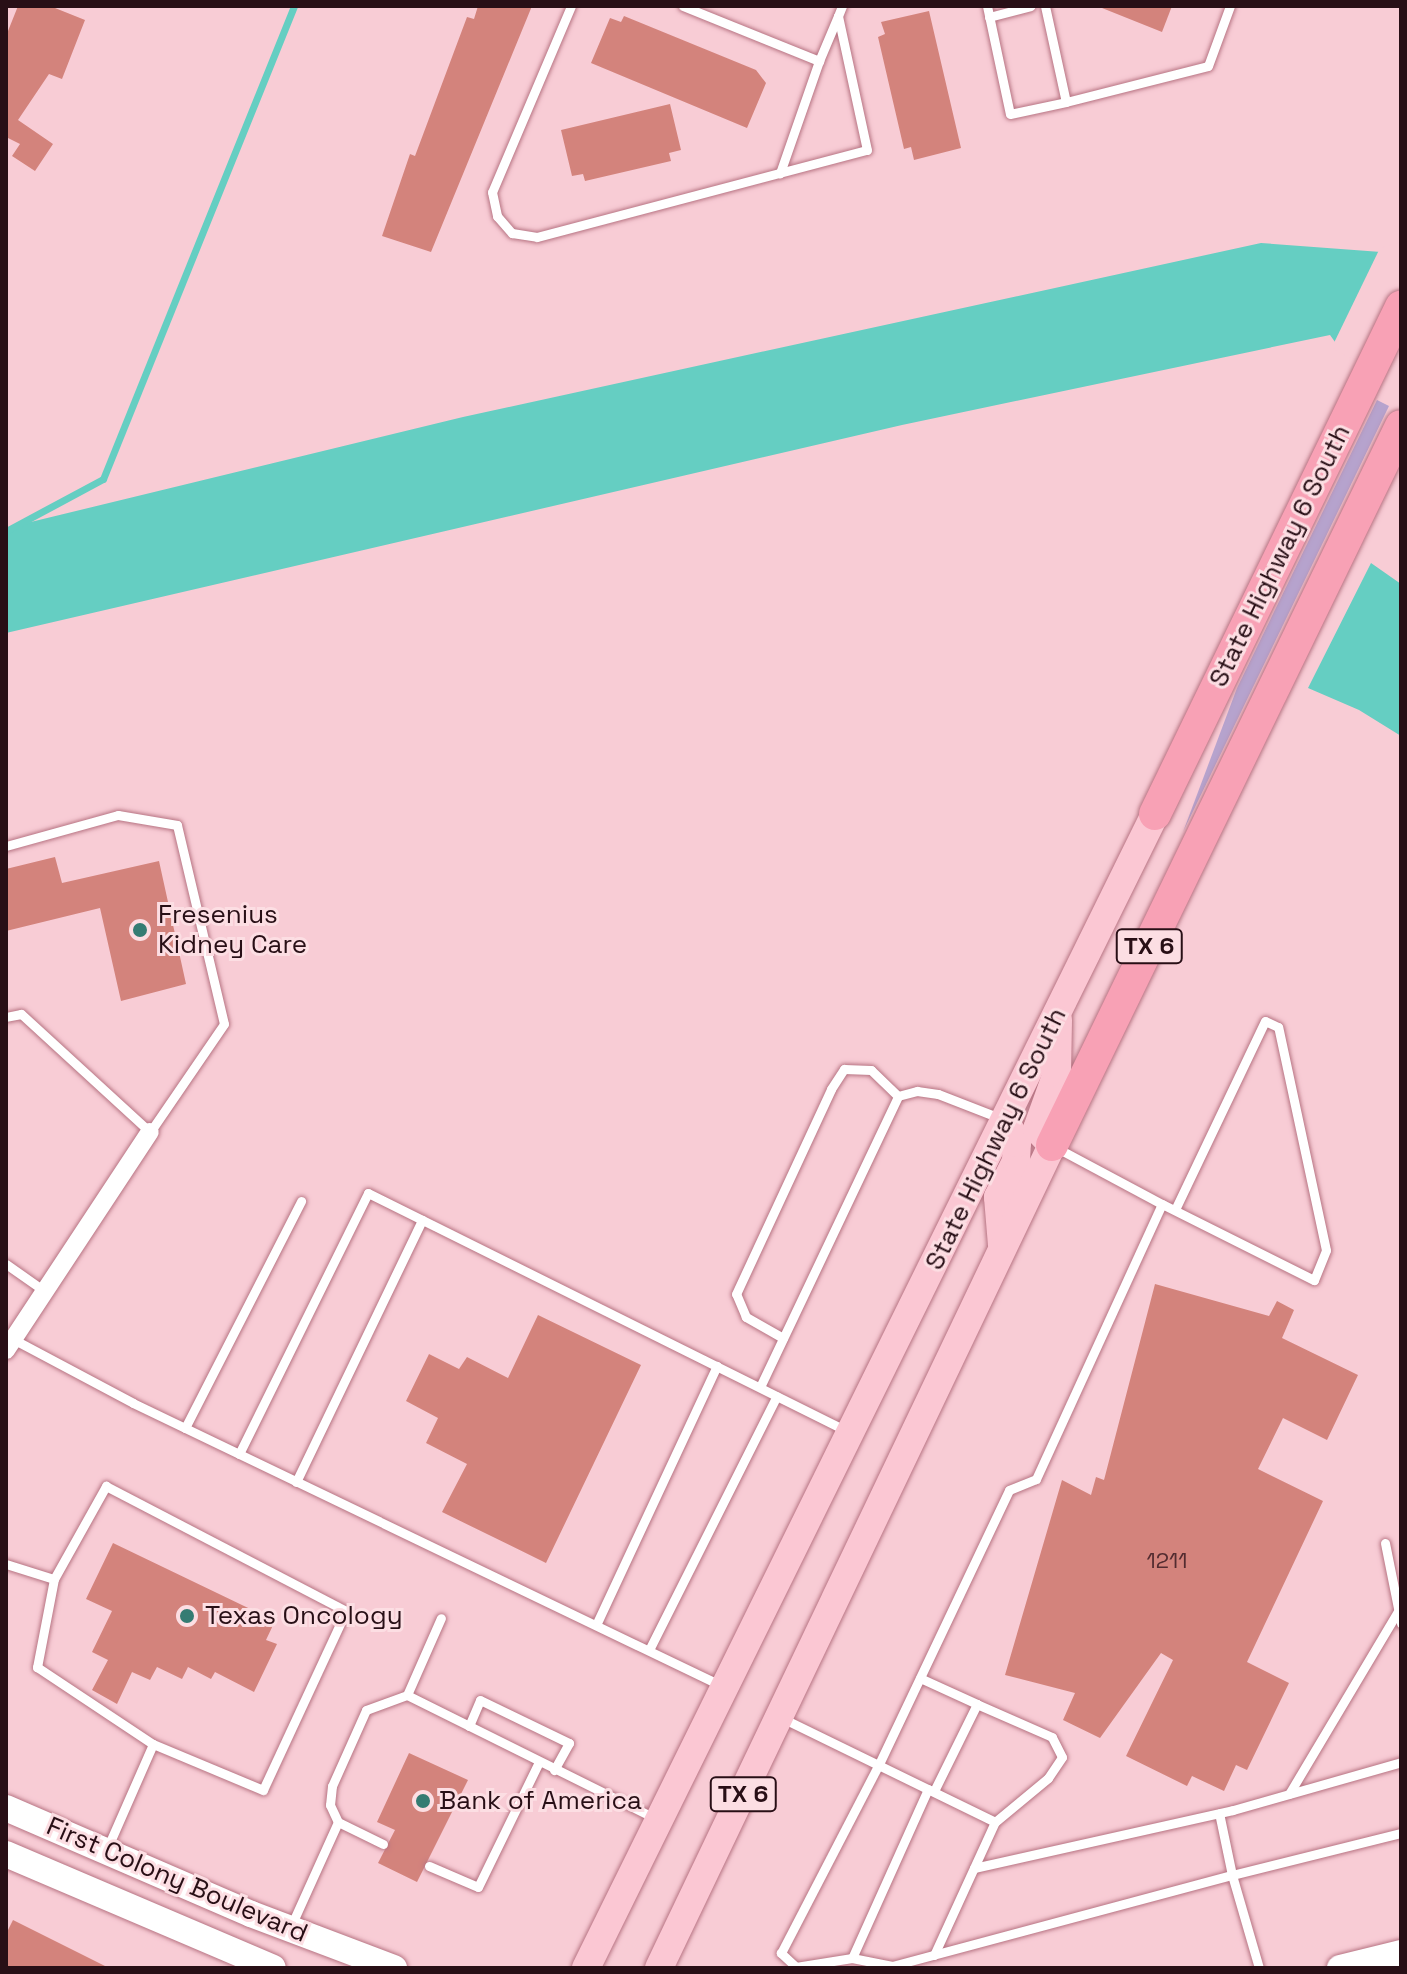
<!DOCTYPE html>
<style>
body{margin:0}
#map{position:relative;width:1407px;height:1974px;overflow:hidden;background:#f8ccd5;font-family:"Space Grotesk",sans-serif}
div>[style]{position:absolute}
.green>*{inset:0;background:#b6a3cd}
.water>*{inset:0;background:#65cec2}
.pier>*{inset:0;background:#f8ccd5}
.stream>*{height:7px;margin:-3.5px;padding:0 3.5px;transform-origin:3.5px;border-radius:3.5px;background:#65cec2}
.building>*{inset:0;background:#d3837c}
.roads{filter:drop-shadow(0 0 2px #b77483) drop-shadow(0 0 2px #b77483)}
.service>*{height:9px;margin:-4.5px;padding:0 4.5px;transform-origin:4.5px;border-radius:4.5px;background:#fff}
.minor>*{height:18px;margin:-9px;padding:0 9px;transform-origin:9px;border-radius:9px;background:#fff}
.secondary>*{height:26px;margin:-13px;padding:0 13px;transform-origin:13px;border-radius:13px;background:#fff}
.primary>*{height:28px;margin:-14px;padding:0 14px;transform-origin:14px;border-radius:14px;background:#fbc7d3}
.motorway>*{height:32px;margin:-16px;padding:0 16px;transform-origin:16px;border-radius:16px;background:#f8a1b5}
.dots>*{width:22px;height:22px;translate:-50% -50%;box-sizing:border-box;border:4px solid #fcdee3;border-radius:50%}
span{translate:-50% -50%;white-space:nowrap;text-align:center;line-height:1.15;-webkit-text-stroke:6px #fcdee3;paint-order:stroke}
.number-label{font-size:22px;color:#532c30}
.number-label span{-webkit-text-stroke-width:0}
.shield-label span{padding:2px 6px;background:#fcdee3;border:2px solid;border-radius:6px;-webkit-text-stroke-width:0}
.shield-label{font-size:24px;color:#280f16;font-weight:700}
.street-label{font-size:26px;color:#280f16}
.poi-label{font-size:26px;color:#280f16}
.left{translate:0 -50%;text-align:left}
.frame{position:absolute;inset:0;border:8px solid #280f16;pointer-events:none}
</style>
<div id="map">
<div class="green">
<div style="clip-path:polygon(1377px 400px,1389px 406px,1183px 832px,1237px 688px)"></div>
</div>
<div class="water">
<div style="clip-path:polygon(1261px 243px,1381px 252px,1340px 349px,1330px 335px,902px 425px,6px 633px,6px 528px,463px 417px)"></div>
<div style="clip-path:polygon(1371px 563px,1401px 584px,1401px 736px,1359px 710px,1308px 688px)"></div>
</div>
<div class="pier">
<div style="clip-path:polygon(1401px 242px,1401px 354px,1351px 358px,1338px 352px,1332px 347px,1380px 248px)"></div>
</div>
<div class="stream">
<div style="left:6px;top:531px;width:110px;rotate:-28.2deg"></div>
<div style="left:103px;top:479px;width:510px;rotate:-68.01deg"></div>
</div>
<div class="building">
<div style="clip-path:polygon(18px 6px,50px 6px,85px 20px,62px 79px,49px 74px,18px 120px,53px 144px,35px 171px,12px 156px,20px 144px,6px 137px,6px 36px)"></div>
<div style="clip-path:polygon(478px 6px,532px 6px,431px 252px,382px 236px,410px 154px,415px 156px,467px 17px,474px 19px)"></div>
<div style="clip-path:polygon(1097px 6px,1172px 6px,1162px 32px)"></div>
<div style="clip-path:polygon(929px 11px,961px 148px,914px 160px,911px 147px,904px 149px,878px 37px,885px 34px,881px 22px)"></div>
<div style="clip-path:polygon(624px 16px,756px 70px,766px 83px,747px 128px,591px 63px,610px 18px,621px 22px)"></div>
<div style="clip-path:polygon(670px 104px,681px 150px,669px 153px,671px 161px,585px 181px,583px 174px,572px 176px,561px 130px)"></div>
<div style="clip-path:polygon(55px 857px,62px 883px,159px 861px,186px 984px,121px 1001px,100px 908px,6px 931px,6px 869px)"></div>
<div style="clip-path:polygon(1155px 1284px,1269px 1316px,1277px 1301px,1294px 1310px,1282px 1338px,1358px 1375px,1327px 1440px,1283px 1418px,1258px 1469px,1323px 1501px,1247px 1662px,1289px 1683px,1247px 1770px,1236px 1765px,1224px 1791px,1192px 1776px,1187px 1786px,1126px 1756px,1173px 1660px,1161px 1653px,1100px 1738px,1063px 1720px,1075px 1693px,1005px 1675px,1062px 1480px,1091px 1495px,1096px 1477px,1104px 1480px)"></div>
<div style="clip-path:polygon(538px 1315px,641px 1365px,546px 1563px,442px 1512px,467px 1464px,426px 1443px,438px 1418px,406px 1401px,429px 1354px,459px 1369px,467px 1357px,508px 1378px)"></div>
<div style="clip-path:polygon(113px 1543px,275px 1621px,266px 1640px,277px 1644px,254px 1692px,215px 1672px,211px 1679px,188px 1667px,182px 1679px,157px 1667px,150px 1680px,132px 1672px,117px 1704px,92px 1690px,108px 1660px,92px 1652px,112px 1611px,86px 1599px)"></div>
<div style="clip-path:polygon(409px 1753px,468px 1780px,417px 1882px,378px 1863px,395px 1830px,377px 1822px)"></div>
<div style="clip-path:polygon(13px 1920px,109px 1968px,6px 1968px,6px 1934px)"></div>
</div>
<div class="roads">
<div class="service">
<div style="left:571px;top:6px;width:202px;rotate:113deg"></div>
<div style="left:492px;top:192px;width:25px;rotate:78deg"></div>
<div style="left:497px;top:216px;width:23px;rotate:49deg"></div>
<div style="left:512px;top:233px;width:25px;rotate:9deg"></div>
<div style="left:537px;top:237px;width:341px;rotate:-14.8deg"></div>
<div style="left:867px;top:150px;width:137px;rotate:-102.2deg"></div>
<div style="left:838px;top:16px;width:11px;rotate:-68deg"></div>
<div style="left:683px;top:6px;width:147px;rotate:22deg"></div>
<div style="left:819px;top:61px;width:119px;rotate:109.2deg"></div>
<div style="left:987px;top:6px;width:110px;rotate:78deg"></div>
<div style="left:1010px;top:114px;width:57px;rotate:-12.1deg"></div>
<div style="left:1045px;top:6px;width:98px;rotate:77.7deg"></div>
<div style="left:1066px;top:102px;width:146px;rotate:-14.2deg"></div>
<div style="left:1208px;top:66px;width:64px;rotate:-69.9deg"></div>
<div style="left:989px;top:17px;width:43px;rotate:-14.7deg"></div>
<div style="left:819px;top:61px;width:49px;rotate:-67.1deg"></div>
<div style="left:6px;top:846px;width:116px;rotate:-15.5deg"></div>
<div style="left:118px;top:815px;width:60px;rotate:9.6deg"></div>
<div style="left:177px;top:825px;width:204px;rotate:76.7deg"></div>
<div style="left:224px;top:1024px;width:131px;rotate:124.4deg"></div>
<div style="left:150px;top:1132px;width:175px;rotate:-137.5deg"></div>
<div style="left:21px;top:1014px;width:15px;rotate:169deg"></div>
<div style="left:1057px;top:1148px;width:119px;rotate:28.1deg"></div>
<div style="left:1162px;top:1204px;width:170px;rotate:26.6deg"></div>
<div style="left:1314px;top:1280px;width:32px;rotate:-68deg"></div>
<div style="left:1326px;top:1250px;width:228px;rotate:-102.1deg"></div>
<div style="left:1278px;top:1027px;width:14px;rotate:-155deg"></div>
<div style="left:1265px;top:1021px;width:209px;rotate:115.5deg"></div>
<div style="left:6px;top:1264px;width:45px;rotate:35.1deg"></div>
<div style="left:11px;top:1338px;width:138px;rotate:28deg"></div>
<div style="left:133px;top:1403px;width:651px;rotate:25.66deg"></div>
<div style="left:783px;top:1338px;width:43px;rotate:-150.4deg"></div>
<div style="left:746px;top:1317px;width:25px;rotate:-113deg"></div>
<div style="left:736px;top:1294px;width:226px;rotate:-65.1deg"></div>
<div style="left:831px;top:1089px;width:24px;rotate:-57deg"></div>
<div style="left:844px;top:1069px;width:27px;rotate:2deg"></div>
<div style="left:871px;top:1070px;width:37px;rotate:44deg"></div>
<div style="left:760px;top:1387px;width:322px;rotate:-64.6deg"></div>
<div style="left:898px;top:1096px;width:20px;rotate:-15deg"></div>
<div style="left:917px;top:1091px;width:21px;rotate:8deg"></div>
<div style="left:938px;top:1094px;width:69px;rotate:21.3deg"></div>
<div style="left:185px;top:1428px;width:255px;rotate:-62.9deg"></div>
<div style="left:239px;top:1454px;width:291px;rotate:-63.7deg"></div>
<div style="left:368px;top:1193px;width:533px;rotate:26.42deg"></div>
<div style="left:296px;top:1482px;width:291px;rotate:-64.3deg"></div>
<div style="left:1385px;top:1543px;width:82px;rotate:78.7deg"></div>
<div style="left:6px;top:1564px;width:50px;rotate:17.4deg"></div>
<div style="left:54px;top:1579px;width:90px;rotate:100.9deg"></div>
<div style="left:37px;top:1667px;width:139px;rotate:33.6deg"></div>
<div style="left:153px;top:1744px;width:117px;rotate:113.7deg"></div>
<div style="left:54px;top:1579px;width:107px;rotate:-60.8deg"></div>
<div style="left:106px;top:1486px;width:271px;rotate:27.5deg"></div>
<div style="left:346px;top:1611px;width:197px;rotate:114.9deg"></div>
<div style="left:263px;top:1790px;width:119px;rotate:-157.3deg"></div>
<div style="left:596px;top:1625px;width:286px;rotate:-65deg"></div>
<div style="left:649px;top:1650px;width:284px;rotate:-63.3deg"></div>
<div style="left:920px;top:1678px;width:63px;rotate:24.5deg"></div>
<div style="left:977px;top:1704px;width:97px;rotate:116.3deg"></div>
<div style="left:407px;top:1695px;width:84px;rotate:-66.2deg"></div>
<div style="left:782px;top:1718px;width:237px;rotate:26deg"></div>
<div style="left:469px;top:1726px;width:28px;rotate:-67deg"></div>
<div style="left:480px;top:1700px;width:99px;rotate:25.8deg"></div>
<div style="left:569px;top:1743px;width:31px;rotate:119deg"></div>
<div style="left:928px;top:1789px;width:185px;rotate:114.2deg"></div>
<div style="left:852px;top:1958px;width:41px;rotate:11.3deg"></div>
<div style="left:892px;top:1966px;width:352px;rotate:-15deg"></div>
<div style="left:1232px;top:1875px;width:63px;rotate:-101.8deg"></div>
<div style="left:1289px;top:1794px;width:213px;rotate:-59.2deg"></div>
<div style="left:383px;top:1844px;width:50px;rotate:-153.9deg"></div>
<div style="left:338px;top:1822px;width:19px;rotate:-115deg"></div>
<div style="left:330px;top:1805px;width:19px;rotate:-84deg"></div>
<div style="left:332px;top:1786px;width:83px;rotate:-65.9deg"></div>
<div style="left:366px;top:1710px;width:44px;rotate:-20.1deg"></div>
<div style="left:407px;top:1695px;width:277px;rotate:26.4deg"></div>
<div style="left:429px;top:1866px;width:53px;rotate:23.2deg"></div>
<div style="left:478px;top:1887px;width:139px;rotate:-64deg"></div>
<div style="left:974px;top:1868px;width:265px;rotate:-12.6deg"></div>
<div style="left:1233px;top:1810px;width:175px;rotate:-15.9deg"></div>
<div style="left:291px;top:1926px;width:114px;rotate:-65.7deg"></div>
<div style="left:934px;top:1955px;width:146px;rotate:-65.4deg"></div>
<div style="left:995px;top:1822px;width:69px;rotate:-39.7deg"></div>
<div style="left:1048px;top:1778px;width:25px;rotate:-56deg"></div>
<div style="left:1062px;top:1757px;width:22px;rotate:-117deg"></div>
<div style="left:1052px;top:1737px;width:82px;rotate:-156.3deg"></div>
<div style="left:852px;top:1958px;width:57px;rotate:170.9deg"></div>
<div style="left:796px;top:1967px;width:21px;rotate:-137deg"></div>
<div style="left:781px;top:1953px;width:213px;rotate:-62.6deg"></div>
<div style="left:879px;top:1764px;width:303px;rotate:-64.6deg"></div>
<div style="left:1009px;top:1490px;width:29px;rotate:-22deg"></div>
<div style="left:1036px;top:1479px;width:302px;rotate:-65.4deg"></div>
<div style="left:1259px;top:1968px;width:97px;rotate:-106.2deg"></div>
<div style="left:1232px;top:1875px;width:174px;rotate:-14deg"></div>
</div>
<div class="minor">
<div style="left:6px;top:1350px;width:261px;rotate:-56.6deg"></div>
</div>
<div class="secondary">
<div style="left:6px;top:1808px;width:267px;rotate:23.4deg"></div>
<div style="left:251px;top:1914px;width:153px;rotate:20.7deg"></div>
<div style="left:6px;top:1854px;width:290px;rotate:23.1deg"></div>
<div style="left:1340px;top:1968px;width:63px;rotate:-13.8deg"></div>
</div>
<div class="primary">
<div style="left:1002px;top:1245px;width:48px;rotate:-94.8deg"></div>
<div style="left:998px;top:1197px;width:40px;rotate:-63.4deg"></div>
<div style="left:1016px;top:1161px;width:18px;rotate:-87deg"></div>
<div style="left:1017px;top:1143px;width:25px;rotate:-117deg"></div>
<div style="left:586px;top:1968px;width:1287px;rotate:-63.75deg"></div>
<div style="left:659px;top:1968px;width:912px;rotate:-64.47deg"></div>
<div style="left:1052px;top:1145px;width:22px;rotate:-133deg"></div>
<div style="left:1037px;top:1129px;width:59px;rotate:-70.3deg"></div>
<div style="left:1057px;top:1073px;width:53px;rotate:-88.9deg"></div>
</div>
<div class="motorway">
<div style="left:1155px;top:814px;width:564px;rotate:-64.12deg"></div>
<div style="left:1052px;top:1145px;width:799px;rotate:-64.11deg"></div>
</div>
</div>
<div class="dots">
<div style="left:140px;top:930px;background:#357c73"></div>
<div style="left:187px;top:1616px;background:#357c73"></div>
<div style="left:423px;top:1801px;background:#357c73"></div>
</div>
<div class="number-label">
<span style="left:1167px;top:1561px">1211</span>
</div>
<div class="shield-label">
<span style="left:1149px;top:946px">TX 6</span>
<span style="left:743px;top:1794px">TX 6</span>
</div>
<div class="street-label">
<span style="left:1280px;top:556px;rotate:-64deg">State Highway 6 South</span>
<span style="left:996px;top:1139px;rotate:-64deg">State Highway 6 South</span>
<span style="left:177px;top:1880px;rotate:23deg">First Colony Boulevard</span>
</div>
<div class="poi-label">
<span class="left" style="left:158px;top:930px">Fresenius<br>Kidney Care</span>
<span class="left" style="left:205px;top:1616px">Texas Oncology</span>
<span class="left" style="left:439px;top:1801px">Bank of America</span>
</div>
<div class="frame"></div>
</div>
